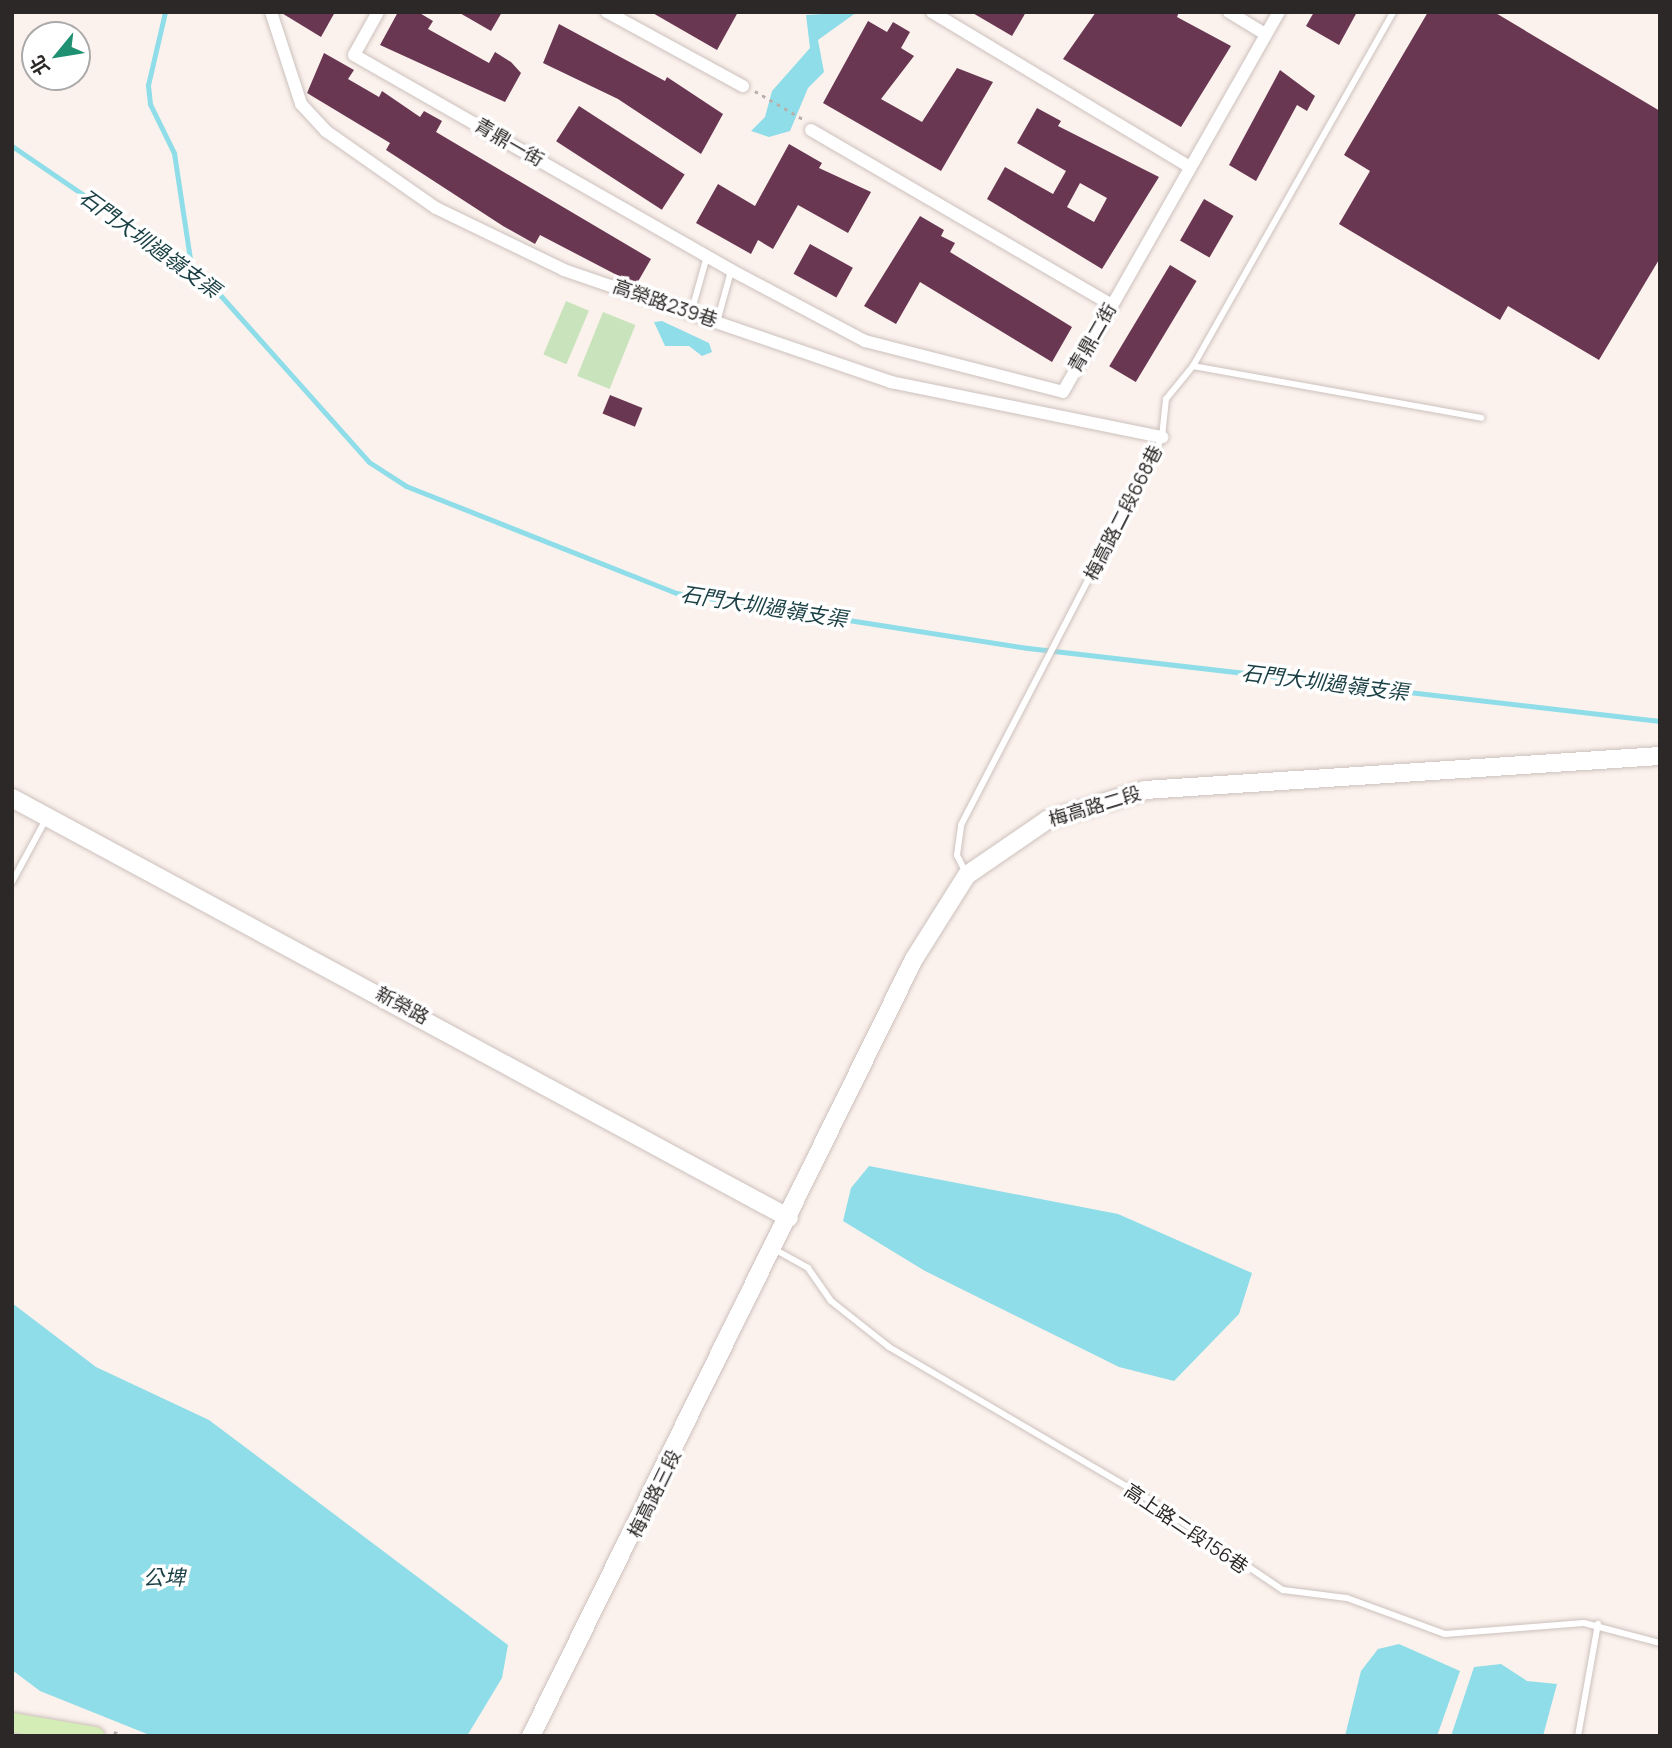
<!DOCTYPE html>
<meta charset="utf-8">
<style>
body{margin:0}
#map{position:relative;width:1672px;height:1748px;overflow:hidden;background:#fcf2ed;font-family:Manrope,"Noto Sans TC",sans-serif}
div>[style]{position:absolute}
.green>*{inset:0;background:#c9e4bc;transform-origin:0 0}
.water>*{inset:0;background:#8edde8}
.stream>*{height:5px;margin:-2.5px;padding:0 2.5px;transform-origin:2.5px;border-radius:2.5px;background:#8edde8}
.building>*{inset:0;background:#693752;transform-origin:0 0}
.path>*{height:2.5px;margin-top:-1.25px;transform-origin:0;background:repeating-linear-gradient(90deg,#b7afac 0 3.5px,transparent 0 8.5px)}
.roads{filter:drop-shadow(0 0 2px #ccc1bd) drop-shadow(0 0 2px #ccc1bd)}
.lane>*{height:6px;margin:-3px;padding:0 3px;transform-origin:3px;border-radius:3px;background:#fff}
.street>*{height:12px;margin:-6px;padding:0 6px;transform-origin:6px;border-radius:6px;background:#fff}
.secondary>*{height:18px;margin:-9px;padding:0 9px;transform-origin:9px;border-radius:9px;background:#fff}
.primary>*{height:19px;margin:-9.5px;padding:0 9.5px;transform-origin:9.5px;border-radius:9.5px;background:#d4ecb5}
span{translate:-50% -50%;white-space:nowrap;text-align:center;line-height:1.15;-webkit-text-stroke:7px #fff;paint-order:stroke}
.street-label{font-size:19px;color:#2c2827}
.water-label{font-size:21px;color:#193f44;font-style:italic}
.frame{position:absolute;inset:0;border:14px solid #2c2827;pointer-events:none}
.north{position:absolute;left:21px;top:21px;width:70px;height:70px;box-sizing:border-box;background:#fff;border:2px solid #aba9a9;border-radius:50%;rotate:240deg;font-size:19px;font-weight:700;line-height:28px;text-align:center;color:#2c2827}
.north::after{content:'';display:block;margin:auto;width:24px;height:32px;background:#209072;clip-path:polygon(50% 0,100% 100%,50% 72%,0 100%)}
</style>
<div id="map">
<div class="green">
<div style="left:566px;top:301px;width:25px;height:58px;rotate:23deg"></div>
<div style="left:603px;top:312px;width:35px;height:69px;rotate:22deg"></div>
</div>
<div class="water">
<div style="clip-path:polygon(857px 12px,818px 40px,824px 72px,808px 88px,790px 131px,769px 137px,751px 131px,765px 117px,772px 91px,810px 48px,806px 15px)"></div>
<div style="clip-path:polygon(662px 321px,709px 343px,712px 352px,702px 356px,689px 346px,665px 346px,654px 322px)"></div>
<div style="clip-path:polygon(869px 1166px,1118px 1214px,1252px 1273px,1239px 1314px,1174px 1381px,1119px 1367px,925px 1271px,843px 1221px,851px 1188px)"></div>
<div style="clip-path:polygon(12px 1303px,96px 1367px,209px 1420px,508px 1645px,502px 1678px,467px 1736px,152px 1736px,40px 1691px,12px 1670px)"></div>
<div style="clip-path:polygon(1399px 1644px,1460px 1671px,1437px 1736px,1345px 1736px,1361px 1671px,1378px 1649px)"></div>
<div style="clip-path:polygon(1501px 1664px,1527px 1681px,1557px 1684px,1543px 1736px,1451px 1736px,1474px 1667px)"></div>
</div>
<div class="stream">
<div style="left:165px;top:12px;width:75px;rotate:103.1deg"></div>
<div style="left:148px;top:85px;width:19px;rotate:84deg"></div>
<div style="left:150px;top:104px;width:55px;rotate:63.9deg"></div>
<div style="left:174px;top:153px;width:114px;rotate:81.4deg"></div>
<div style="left:12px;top:146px;width:234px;rotate:34.4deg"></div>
<div style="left:205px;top:278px;width:246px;rotate:48.3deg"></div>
<div style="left:369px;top:462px;width:44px;rotate:33deg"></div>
<div style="left:406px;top:486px;width:290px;rotate:21.6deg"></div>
<div style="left:676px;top:593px;width:356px;rotate:8.9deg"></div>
<div style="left:1028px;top:648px;width:636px;rotate:6.59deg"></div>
</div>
<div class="building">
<div style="clip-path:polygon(280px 12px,335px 12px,321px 37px)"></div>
<div style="clip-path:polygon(398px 12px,418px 12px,433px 21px,428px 29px,489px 63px,495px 52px,511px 62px,521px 73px,505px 102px,380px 45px)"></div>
<div style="clip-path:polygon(458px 12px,502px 12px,491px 31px)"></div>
<div style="clip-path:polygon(651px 12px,738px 12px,717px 50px)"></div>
<div style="clip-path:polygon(971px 12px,1026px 12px,1012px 36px)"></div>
<div style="clip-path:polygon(1096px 12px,1179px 12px,1177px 17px,1231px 46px,1181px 127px,1063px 59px)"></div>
<div style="clip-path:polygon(1314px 12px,1357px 12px,1339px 45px,1306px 26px)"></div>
<div style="clip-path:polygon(1428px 12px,1494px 12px,1660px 111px,1660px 258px,1599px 360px,1508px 306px,1500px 320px,1339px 224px,1370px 171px,1344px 155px)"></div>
<div style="clip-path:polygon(868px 21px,887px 32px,893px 22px,910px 32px,901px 48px,914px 56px,881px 99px,922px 122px,957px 68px,993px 82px,941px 171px,823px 103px)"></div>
<div style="clip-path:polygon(559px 24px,665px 81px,667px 77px,723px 114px,701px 154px,618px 99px,543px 63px)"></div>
<div style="clip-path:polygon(324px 53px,354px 70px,348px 79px,379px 97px,382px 91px,420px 117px,424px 111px,442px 121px,436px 132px,651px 259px,636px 285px,540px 235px,535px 244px,503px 226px,386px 150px,390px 143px,307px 93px)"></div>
<div style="clip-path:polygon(1280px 70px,1315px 96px,1307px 111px,1297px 105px,1256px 181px,1229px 165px)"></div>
<div style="left:579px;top:106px;width:126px;height:42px;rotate:33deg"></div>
<div style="clip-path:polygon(evenodd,1037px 108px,1061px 121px,1058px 126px,1159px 177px,1102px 269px,987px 199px,1005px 167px,1053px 194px,1066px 171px,1017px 143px,1037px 108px,1080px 183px,1107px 198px,1094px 222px,1067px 207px,1080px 183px)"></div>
<div style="clip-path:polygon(789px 144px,822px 163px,819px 168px,871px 192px,848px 233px,798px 205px,773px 249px,758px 240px,751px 254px,696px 223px,718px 184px,755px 206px)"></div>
<div style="left:1204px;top:199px;width:34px;height:48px;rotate:30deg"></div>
<div style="clip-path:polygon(920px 216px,944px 230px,941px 236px,955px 243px,950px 252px,1072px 327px,1052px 362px,920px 282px,896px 324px,864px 306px)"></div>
<div style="left:810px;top:244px;width:49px;height:34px;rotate:29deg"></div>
<div style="left:1170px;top:265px;width:31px;height:118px;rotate:31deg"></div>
<div style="left:610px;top:395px;width:35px;height:20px;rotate:22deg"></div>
</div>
<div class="path">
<div style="left:755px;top:91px;width:56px;rotate:30.3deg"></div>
<div style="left:114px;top:1732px;width:11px;rotate:22deg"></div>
</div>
<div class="roads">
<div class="lane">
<div style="left:691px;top:313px;width:59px;rotate:-74.3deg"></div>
<div style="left:717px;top:322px;width:53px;rotate:-74.6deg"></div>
<div style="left:1193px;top:366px;width:293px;rotate:10.2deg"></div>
<div style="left:966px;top:873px;width:20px;rotate:-117deg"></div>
<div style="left:957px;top:855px;width:30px;rotate:-82deg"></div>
<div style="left:961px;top:825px;width:437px;rotate:-62.6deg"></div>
<div style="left:1162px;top:437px;width:38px;rotate:-84deg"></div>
<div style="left:1166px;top:399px;width:43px;rotate:-50.7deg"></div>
<div style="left:1193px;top:366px;width:407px;rotate:-60.5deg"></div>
<div style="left:12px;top:882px;width:72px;rotate:-61.6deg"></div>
<div style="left:774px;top:1249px;width:39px;rotate:29deg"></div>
<div style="left:808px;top:1268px;width:40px;rotate:55.1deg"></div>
<div style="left:831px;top:1301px;width:74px;rotate:38.4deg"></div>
<div style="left:889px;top:1347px;width:300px;rotate:30.4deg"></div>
<div style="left:1148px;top:1499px;width:163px;rotate:34deg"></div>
<div style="left:1283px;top:1590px;width:64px;rotate:7.1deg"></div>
<div style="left:1347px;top:1598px;width:104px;rotate:20.2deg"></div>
<div style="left:1445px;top:1634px;width:139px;rotate:-4.5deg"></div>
<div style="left:1584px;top:1623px;width:79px;rotate:14.7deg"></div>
<div style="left:1578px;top:1736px;width:114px;rotate:-79.9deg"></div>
</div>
<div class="street">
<div style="left:271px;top:12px;width:97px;rotate:71.9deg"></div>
<div style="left:301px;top:104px;width:37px;rotate:47deg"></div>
<div style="left:326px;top:131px;width:134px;rotate:35deg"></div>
<div style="left:436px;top:208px;width:142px;rotate:25.8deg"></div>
<div style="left:564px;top:270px;width:346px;rotate:18.9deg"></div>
<div style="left:891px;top:382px;width:277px;rotate:11.5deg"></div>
<div style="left:378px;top:12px;width:49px;rotate:119.2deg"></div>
<div style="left:354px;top:55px;width:434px;rotate:29.7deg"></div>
<div style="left:731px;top:270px;width:152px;rotate:27.9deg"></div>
<div style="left:865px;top:341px;width:204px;rotate:14.4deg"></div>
<div style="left:1063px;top:392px;width:437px;rotate:-60.4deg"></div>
<div style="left:607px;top:12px;width:155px;rotate:28.6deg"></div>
<div style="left:932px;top:12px;width:301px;rotate:31deg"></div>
<div style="left:1229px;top:12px;width:42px;rotate:31.4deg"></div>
<div style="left:811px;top:130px;width:348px;rotate:30.2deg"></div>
</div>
<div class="secondary">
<div style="left:12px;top:798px;width:883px;rotate:28.39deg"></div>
<div style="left:531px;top:1736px;width:866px;rotate:-63.76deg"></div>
<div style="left:914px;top:959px;width:99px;rotate:-57.8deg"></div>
<div style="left:967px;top:875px;width:97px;rotate:-34.5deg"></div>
<div style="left:1047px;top:820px;width:102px;rotate:-17deg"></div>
<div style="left:1145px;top:790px;width:516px;rotate:-3.78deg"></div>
</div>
<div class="primary">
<div style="left:12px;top:1722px;width:84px;rotate:9.6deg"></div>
</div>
</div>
<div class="street-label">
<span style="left:509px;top:143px;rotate:30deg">青鼎一街</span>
<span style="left:665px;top:304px;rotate:19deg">高榮路239巷</span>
<span style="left:1093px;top:338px;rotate:-60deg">青鼎二街</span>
<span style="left:1124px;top:513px;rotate:-63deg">梅高路二段668巷</span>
<span style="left:1095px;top:807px;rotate:-17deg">梅高路二段</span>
<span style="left:402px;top:1006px;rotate:28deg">新榮路</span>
<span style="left:655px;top:1494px;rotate:-64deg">梅高路三段</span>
<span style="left:1186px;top:1529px;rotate:34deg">高上路二段156巷</span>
</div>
<div class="water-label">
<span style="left:150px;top:243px;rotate:36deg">石門大圳過嶺支渠</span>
<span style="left:764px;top:606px;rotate:9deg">石門大圳過嶺支渠</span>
<span style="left:1325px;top:682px;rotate:7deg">石門大圳過嶺支渠</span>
<span style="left:164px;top:1577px">公埤</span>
</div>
<div class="frame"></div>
<div class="north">北</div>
</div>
